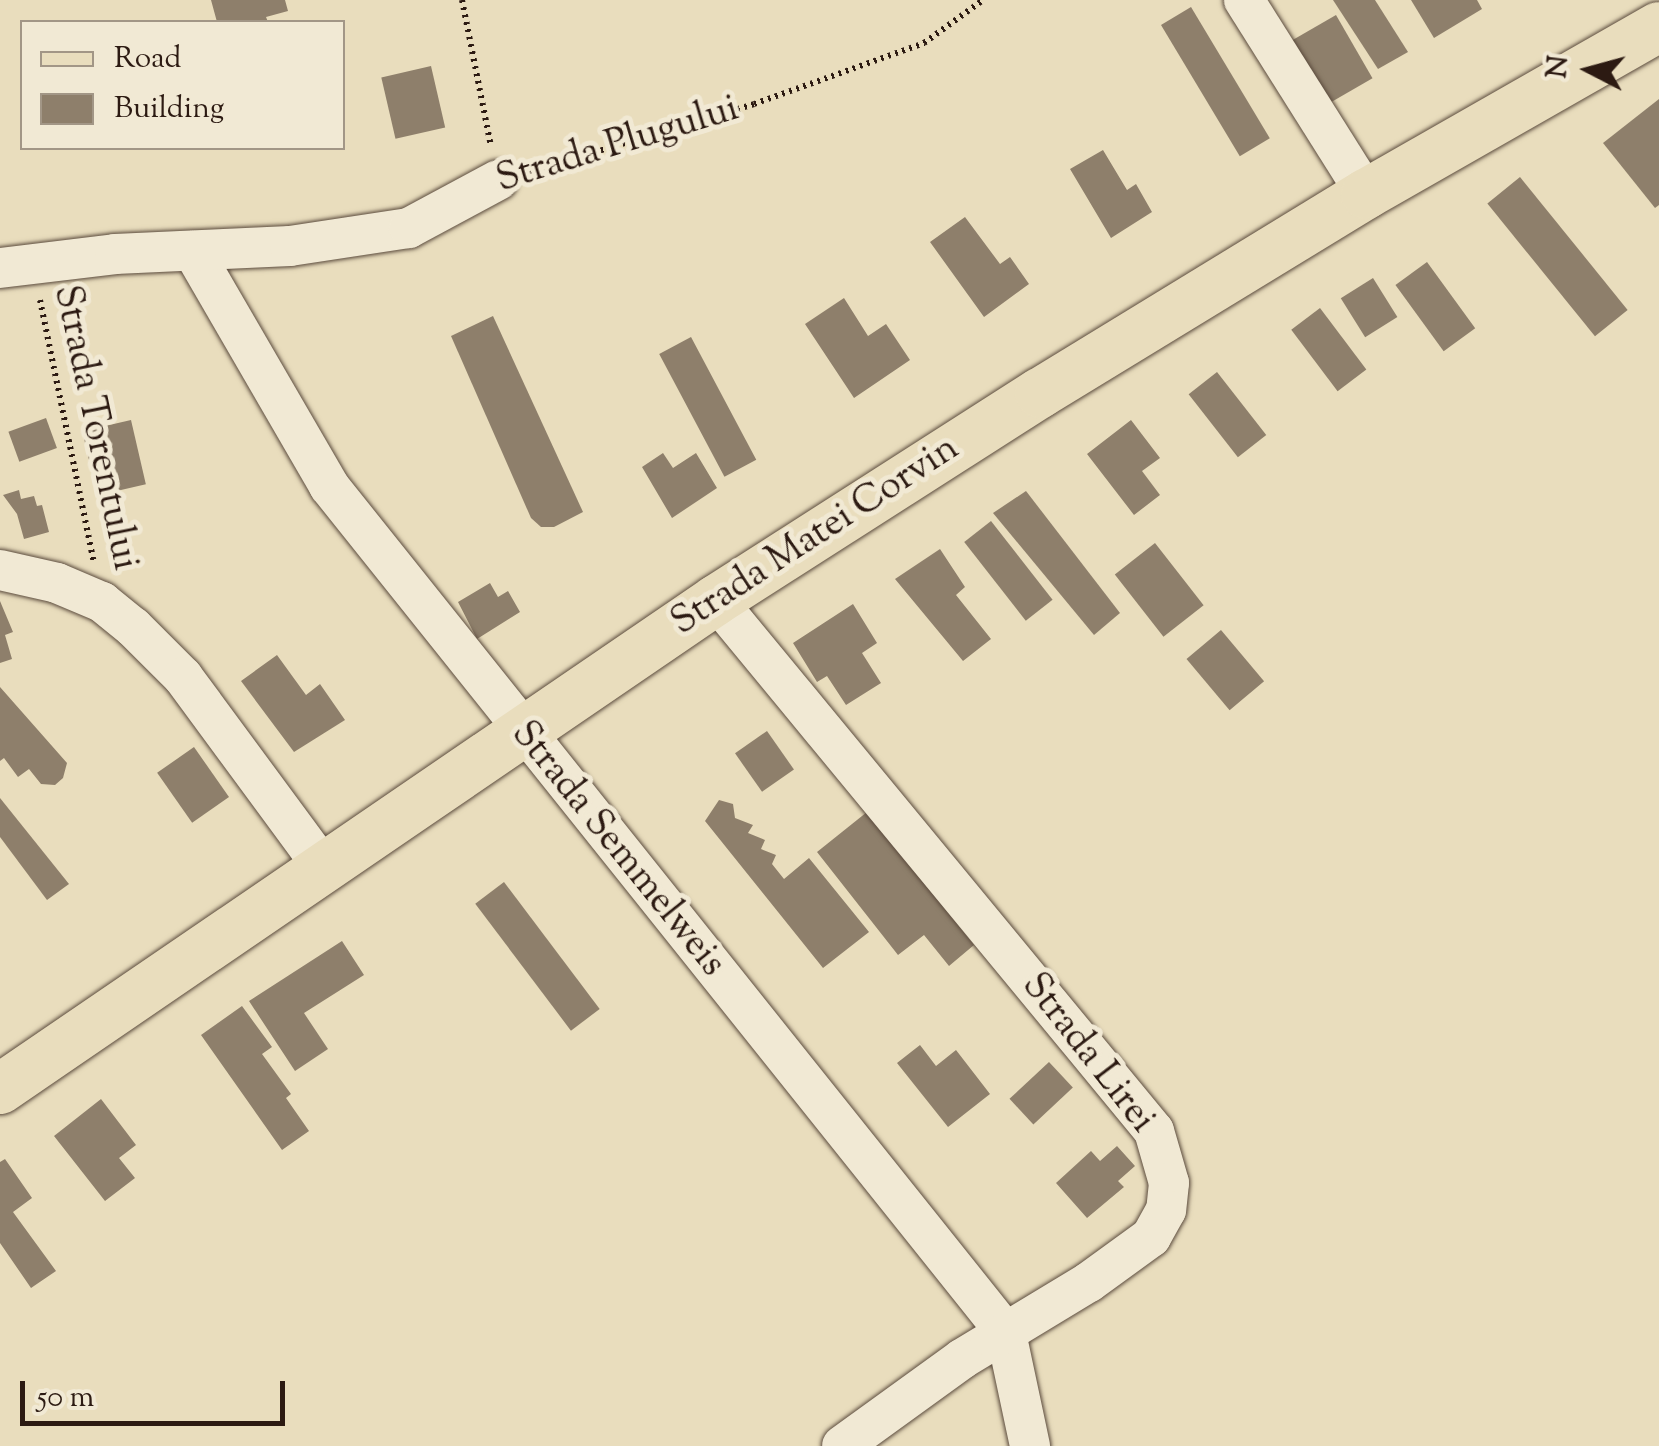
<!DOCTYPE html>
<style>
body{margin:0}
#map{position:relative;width:1659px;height:1446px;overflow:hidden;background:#e9ddbd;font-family:"Sorts Mill Goudy",serif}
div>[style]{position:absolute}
.building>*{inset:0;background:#8e7f6b;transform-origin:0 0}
.path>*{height:6px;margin-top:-3px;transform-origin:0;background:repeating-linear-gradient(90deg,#2c1a12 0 2.5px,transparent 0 7.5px)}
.roads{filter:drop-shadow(0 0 2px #5b4b3d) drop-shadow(0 0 2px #5b4b3d)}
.minor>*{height:40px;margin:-20px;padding:0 20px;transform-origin:20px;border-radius:20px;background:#f1e9d4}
.major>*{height:50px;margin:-25px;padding:0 25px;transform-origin:25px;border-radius:25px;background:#e9ddbd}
span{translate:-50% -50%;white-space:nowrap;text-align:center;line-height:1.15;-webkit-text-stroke:10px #f1e9d4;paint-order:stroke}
.street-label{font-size:38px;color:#2c1a12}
.legend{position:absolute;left:20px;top:20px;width:325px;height:130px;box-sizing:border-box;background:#f1e9d4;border:2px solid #a29686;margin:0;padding:12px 18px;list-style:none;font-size:30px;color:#2c1a12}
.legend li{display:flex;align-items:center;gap:20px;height:50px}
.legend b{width:50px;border:2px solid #a29686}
.north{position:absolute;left:1539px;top:20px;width:100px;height:100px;-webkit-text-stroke:8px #f1e9d4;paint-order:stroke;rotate:276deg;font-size:28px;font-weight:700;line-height:40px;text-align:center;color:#2c1a12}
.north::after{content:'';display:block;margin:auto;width:35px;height:45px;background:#2c1a12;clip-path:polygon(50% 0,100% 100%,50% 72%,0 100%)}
.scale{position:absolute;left:20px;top:1381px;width:265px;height:45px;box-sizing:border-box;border:5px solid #2c1a12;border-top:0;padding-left:12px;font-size:30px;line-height:35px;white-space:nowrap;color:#2c1a12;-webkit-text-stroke:8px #f1e9d4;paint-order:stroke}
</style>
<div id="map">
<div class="building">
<div style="clip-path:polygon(211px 0,285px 0,288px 11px,266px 17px,268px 22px,217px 22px)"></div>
<div style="clip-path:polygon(1333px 0,1375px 0,1408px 52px,1378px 69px)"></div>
<div style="clip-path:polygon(1411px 0,1477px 0,1482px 9px,1434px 38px)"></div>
<div style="left:1191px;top:7px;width:153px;height:35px;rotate:59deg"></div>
<div style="left:1336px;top:15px;width:73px;height:52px;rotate:60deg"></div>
<div style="left:431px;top:66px;width:63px;height:51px;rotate:77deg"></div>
<div style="clip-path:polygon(1659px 99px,1659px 205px,1655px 208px,1603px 143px)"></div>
<div style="clip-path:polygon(1103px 150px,1127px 190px,1136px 184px,1152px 212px,1111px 238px,1070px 169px)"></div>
<div style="left:1520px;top:177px;width:171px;height:42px;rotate:51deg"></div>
<div style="clip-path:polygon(965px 217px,1000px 264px,1010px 257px,1029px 284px,984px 317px,930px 242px)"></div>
<div style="left:1427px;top:262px;width:82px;height:39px;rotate:54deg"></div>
<div style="left:1373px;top:278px;width:46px;height:38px;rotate:58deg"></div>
<div style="clip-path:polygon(844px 298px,868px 336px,886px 324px,910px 360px,854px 398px,805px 324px)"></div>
<div style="left:1320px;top:308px;width:77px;height:36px;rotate:53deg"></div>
<div style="clip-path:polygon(493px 316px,583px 512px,554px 527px,541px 527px,531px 518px,451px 336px)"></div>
<div style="left:691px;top:337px;width:139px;height:36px;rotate:62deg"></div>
<div style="left:1217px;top:372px;width:80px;height:36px;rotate:52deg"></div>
<div style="left:46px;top:418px;width:32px;height:40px;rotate:70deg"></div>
<div style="left:131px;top:420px;width:66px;height:50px;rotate:77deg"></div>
<div style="clip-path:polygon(1131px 420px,1160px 458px,1142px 471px,1160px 495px,1134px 515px,1087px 454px)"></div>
<div style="clip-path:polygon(663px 453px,673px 468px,696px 453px,717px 488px,672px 518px,642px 467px)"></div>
<div style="clip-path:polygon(19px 490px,21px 499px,34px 496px,37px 506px,42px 505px,49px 532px,24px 539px,17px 514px,3px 495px)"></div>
<div style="clip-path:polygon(1026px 491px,1120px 613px,1094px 635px,993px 513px)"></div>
<div style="left:991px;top:521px;width:100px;height:34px;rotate:52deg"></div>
<div style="left:1155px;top:543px;width:79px;height:51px;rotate:52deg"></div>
<div style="clip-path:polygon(940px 549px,965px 587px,956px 595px,991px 639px,963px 661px,895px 579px)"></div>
<div style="clip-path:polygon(490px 583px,498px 597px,508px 591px,520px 612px,477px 639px,458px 602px)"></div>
<div style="clip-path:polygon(0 601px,13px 632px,5px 635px,12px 659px,0 663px)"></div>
<div style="clip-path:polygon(853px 604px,877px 643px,862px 653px,881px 683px,846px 705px,827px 676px,817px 682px,793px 643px)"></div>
<div style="left:1221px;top:630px;width:67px;height:45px;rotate:50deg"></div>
<div style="clip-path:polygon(277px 655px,306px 695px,320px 684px,345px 720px,294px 752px,241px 681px)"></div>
<div style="clip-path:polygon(0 687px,67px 763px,63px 778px,55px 785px,41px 784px,29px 769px,18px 777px,4px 758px,0 761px)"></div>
<div style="left:767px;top:731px;width:47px;height:39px;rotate:55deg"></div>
<div style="left:194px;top:747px;width:61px;height:45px;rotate:55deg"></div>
<div style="clip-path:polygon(0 798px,69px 884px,47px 900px,0 837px)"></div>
<div style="clip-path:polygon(719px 800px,733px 804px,735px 818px,753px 825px,748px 833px,765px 840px,761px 849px,776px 855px,772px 864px,784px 879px,809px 858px,869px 932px,823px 968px,705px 821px)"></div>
<div style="clip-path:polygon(867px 812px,974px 945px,949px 966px,924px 935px,898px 955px,817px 852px)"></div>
<div style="left:504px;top:882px;width:159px;height:36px;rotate:53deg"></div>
<div style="clip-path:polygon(342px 941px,364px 975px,304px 1013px,328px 1049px,295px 1071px,249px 1001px)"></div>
<div style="clip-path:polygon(242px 1006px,272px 1047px,262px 1054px,291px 1094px,286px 1098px,309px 1131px,282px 1150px,201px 1035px)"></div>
<div style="clip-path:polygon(920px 1045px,936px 1066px,956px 1050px,990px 1094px,948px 1127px,897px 1063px)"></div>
<div style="left:1049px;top:1062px;width:35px;height:54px;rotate:47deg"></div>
<div style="clip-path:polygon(101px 1099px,136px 1145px,119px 1158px,135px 1178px,105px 1201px,54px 1136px)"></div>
<div style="clip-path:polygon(1117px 1146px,1135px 1166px,1118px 1181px,1124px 1187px,1087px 1218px,1056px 1183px,1091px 1151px,1100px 1161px)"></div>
<div style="clip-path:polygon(5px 1159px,32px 1198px,13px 1212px,56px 1271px,31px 1288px,0 1243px,0 1162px)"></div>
</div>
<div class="path">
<div style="left:462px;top:0;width:149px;rotate:78.8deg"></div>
<div style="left:529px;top:172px;width:235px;rotate:-16.8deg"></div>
<div style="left:754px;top:104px;width:181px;rotate:-19.7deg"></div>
<div style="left:924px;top:43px;width:73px;rotate:-36.1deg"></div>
<div style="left:40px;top:300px;width:268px;rotate:78.4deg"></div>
</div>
<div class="roads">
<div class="minor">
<div style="left:1244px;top:0;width:229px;rotate:57.8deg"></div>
<div style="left:193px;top:251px;width:272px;rotate:59.9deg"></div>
<div style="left:329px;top:486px;width:1084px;rotate:51.36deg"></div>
<div style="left:1006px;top:1333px;width:116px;rotate:78deg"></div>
<div style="left:0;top:268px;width:116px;rotate:-6.9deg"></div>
<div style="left:115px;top:254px;width:175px;rotate:-2.6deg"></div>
<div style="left:290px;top:246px;width:120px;rotate:-8.6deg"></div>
<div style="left:409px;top:228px;width:101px;rotate:-28.3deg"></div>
<div style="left:0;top:570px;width:58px;rotate:12.8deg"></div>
<div style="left:57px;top:583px;width:49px;rotate:22.9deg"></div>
<div style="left:102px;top:602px;width:40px;rotate:39deg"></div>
<div style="left:133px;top:627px;width:71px;rotate:45deg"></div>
<div style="left:183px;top:677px;width:237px;rotate:53.6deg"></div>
<div style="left:716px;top:600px;width:688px;rotate:50.48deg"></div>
<div style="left:1154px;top:1131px;width:54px;rotate:73.9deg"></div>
<div style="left:1169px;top:1183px;width:27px;rotate:96deg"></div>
<div style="left:1166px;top:1210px;width:31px;rotate:119deg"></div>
<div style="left:1151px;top:1237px;width:77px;rotate:144deg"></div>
<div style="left:1089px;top:1282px;width:149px;rotate:148.8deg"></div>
<div style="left:962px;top:1359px;width:148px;rotate:144.1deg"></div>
</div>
<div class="major">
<div style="left:0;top:1089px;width:867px;rotate:-34.33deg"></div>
<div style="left:716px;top:600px;width:384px;rotate:-32.6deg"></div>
<div style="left:1040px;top:393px;width:382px;rotate:-31.4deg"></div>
<div style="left:1366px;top:194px;width:337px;rotate:-29.7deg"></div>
</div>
</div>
<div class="street-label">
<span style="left:618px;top:146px;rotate:-17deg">Strada Plugului</span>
<span style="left:94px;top:428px;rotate:78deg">Strada Torentului</span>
<span style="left:816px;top:537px;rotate:-33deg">Strada Matei Corvin</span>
<span style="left:617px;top:850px;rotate:51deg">Strada Semmelweis</span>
<span style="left:1087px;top:1054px;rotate:52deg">Strada Lirei</span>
</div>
<ul class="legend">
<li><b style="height:12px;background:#e9ddbd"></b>Road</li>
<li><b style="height:28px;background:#8e7f6b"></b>Building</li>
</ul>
<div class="north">N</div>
<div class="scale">50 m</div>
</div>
